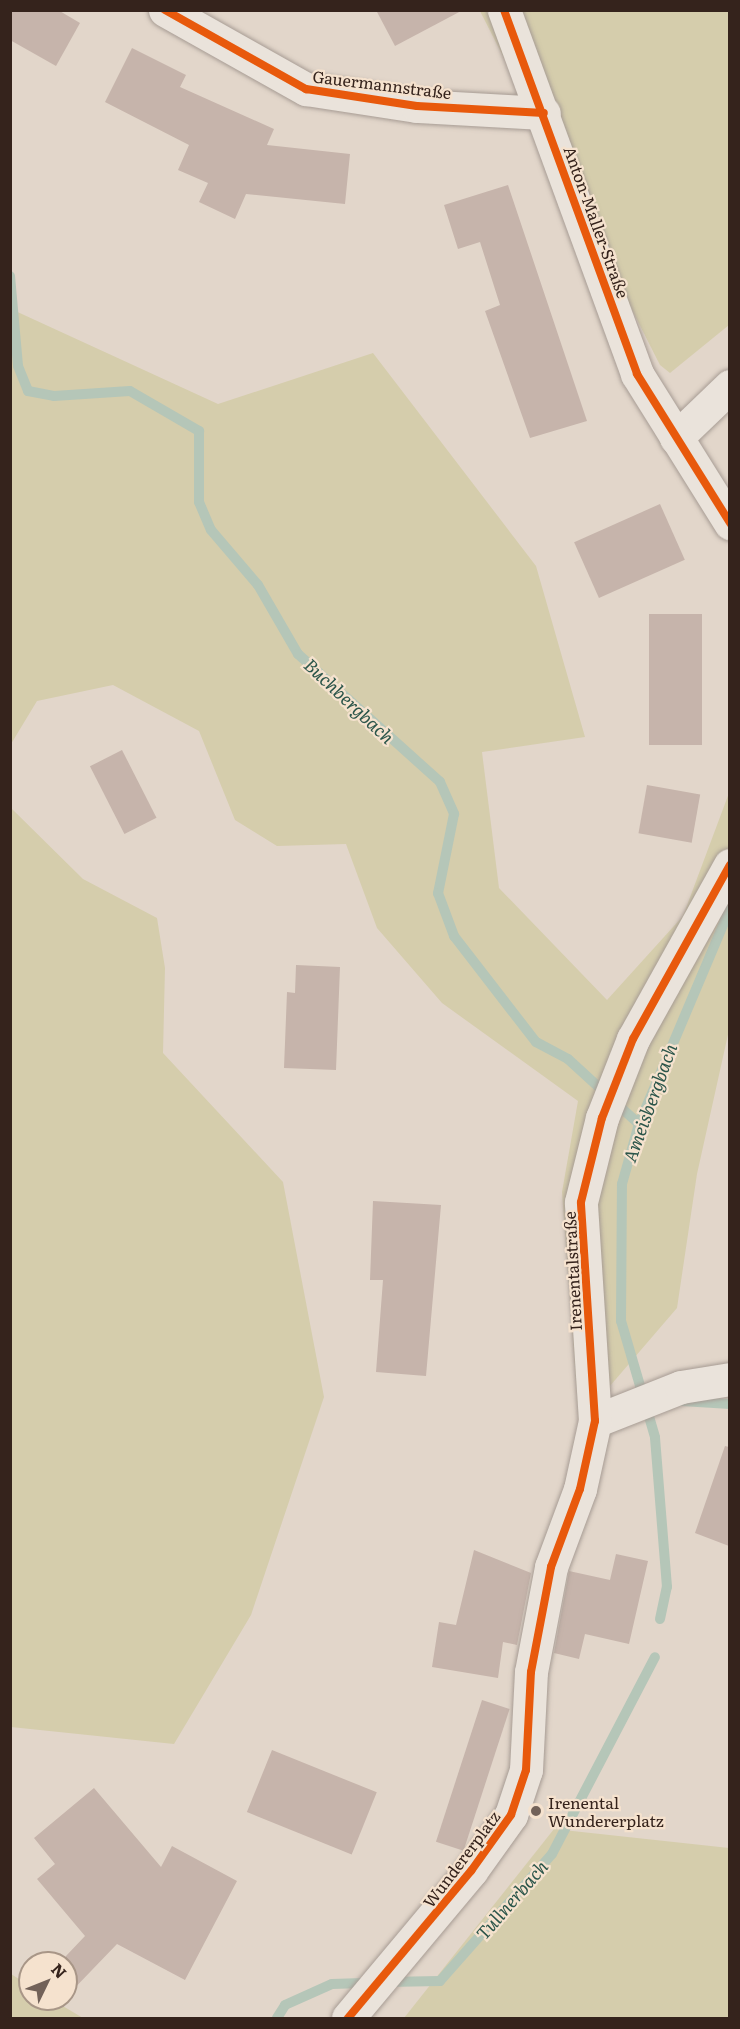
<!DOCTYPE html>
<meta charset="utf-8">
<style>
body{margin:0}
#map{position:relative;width:740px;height:2029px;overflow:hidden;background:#e2d6ca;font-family:Literata,serif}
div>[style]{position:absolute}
.green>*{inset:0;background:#d5cdac}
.stream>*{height:10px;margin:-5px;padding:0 5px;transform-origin:5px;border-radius:5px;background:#b5c6b8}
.building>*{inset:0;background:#c6b4ab;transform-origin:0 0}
.roads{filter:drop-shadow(0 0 2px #a79c94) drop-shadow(0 0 2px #a79c94)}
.minor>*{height:33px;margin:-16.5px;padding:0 16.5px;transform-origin:16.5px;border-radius:16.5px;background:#eae3db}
.tertiary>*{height:33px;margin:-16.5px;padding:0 16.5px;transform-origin:16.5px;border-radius:16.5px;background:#eae3db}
.cycleway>*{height:8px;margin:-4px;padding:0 4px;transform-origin:4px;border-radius:4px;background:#e8590c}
.dots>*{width:16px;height:16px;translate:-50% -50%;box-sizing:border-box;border:3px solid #f5e2ce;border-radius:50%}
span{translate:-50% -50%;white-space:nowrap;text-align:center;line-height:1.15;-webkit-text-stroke:4.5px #f5e2ce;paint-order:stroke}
.street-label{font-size:16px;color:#35231c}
.poi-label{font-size:16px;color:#35231c}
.left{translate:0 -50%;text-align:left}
.water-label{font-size:18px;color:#2b554a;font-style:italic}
.frame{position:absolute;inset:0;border:12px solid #35231c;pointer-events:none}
.north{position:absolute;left:18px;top:1951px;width:60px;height:60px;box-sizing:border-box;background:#f5e2ce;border:2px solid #a89687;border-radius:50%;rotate:47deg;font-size:16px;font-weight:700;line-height:24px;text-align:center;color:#35231c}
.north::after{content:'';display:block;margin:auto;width:21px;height:27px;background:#726259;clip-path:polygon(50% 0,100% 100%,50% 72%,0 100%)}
</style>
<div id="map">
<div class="green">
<div style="clip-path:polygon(480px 11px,729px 11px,729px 325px,670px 373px,660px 365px)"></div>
<div style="clip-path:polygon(11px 309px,218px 404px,373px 353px,536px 566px,585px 737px,482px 752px,499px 888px,607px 1000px,683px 916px,729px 793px,729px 1030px,697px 1174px,677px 1308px,579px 1422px,562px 1192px,578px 1101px,442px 1003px,377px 928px,346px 844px,277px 846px,235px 820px,199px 731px,113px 685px,37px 701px,11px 744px)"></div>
<div style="clip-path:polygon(10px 807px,83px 879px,157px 918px,165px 968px,163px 1053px,283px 1182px,324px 1397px,251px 1615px,174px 1744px,11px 1727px)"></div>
<div style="clip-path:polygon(554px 1829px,729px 1848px,729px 2018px,404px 2018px)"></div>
<div style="clip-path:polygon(11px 1974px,30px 1986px,30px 1999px,51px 1999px,83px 2018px,11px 2018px)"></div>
</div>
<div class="stream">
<div style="left:10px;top:276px;width:90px;rotate:84.9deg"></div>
<div style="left:18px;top:366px;width:27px;rotate:68deg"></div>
<div style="left:28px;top:391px;width:26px;rotate:11deg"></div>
<div style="left:54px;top:396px;width:76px;rotate:-3.8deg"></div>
<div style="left:130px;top:391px;width:80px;rotate:30.1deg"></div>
<div style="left:199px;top:431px;width:71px;rotate:90deg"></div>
<div style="left:199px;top:502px;width:30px;rotate:67deg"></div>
<div style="left:211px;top:530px;width:72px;rotate:49.5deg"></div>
<div style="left:258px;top:585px;width:80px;rotate:59.9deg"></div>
<div style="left:298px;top:654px;width:191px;rotate:42deg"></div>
<div style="left:440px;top:782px;width:35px;rotate:66deg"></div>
<div style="left:454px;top:814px;width:81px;rotate:101.4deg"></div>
<div style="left:438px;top:893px;width:46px;rotate:69.6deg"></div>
<div style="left:454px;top:936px;width:134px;rotate:52.3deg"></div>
<div style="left:536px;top:1042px;width:36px;rotate:28deg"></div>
<div style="left:568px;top:1059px;width:96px;rotate:42.5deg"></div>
<div style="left:682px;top:1401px;width:48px;rotate:3.6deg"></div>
<div style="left:660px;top:1619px;width:33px;rotate:-78deg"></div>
<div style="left:667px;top:1587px;width:150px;rotate:-94.6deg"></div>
<div style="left:655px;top:1437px;width:121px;rotate:-106.3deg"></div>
<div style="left:621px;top:1321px;width:137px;rotate:-89.6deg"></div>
<div style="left:622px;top:1184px;width:62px;rotate:-74.2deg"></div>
<div style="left:639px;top:1124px;width:233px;rotate:-67.1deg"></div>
<div style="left:386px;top:1982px;width:54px;rotate:-1.1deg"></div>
<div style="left:440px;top:1981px;width:169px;rotate:-48.6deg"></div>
<div style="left:552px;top:1854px;width:222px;rotate:-62.4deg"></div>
<div style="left:277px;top:2018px;width:15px;rotate:-58deg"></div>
<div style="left:285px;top:2005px;width:51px;rotate:-24.1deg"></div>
<div style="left:332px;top:1984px;width:38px;rotate:-2deg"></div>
</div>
<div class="building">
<div style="clip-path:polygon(10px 10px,58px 10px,80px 23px,56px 66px,10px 40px)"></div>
<div style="clip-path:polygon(376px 10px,463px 10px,395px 46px)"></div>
<div style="clip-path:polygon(132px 48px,186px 75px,180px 87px,274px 129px,267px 145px,350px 154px,345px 204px,246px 194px,235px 219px,199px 202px,208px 183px,178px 170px,189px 145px,105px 102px)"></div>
<div style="clip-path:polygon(508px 185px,587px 421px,530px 438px,485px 311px,500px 305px,480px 242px,458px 249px,444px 205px)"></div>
<div style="left:660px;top:504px;width:61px;height:94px;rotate:66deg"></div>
<div style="left:649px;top:614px;width:53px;height:131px"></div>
<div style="left:122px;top:750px;width:76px;height:36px;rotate:63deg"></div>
<div style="left:647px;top:785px;width:54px;height:49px;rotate:10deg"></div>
<div style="clip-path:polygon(296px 965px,340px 967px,336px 1070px,284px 1068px,287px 992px,295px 993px)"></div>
<div style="clip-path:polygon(373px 1201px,441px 1205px,426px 1376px,376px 1372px,383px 1280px,370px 1280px)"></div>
<div style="clip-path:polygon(725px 1446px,729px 1447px,729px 1546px,695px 1533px)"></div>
<div style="clip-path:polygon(474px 1550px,531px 1573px,517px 1645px,503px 1642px,498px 1678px,432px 1667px,439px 1622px,456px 1625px)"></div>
<div style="clip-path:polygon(616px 1554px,648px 1561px,629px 1644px,585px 1634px,579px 1659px,554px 1653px,569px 1571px,610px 1580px)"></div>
<div style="left:482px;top:1700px;width:29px;height:149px;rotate:18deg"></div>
<div style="left:272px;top:1750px;width:113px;height:67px;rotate:22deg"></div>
<div style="clip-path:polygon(94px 1788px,161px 1867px,172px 1846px,237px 1881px,185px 1980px,117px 1944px,66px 1997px,66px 1956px,85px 1936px,37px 1879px,55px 1864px,34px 1838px)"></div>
</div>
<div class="roads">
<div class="minor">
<div style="left:165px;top:10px;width:162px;rotate:29.3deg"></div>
<div style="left:306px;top:89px;width:112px;rotate:8.7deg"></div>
<div style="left:417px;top:106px;width:127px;rotate:3.2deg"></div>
<div style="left:676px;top:438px;width:75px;rotate:-43.9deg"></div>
<div style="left:595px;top:1421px;width:92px;rotate:-21.6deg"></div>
<div style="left:681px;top:1387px;width:50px;rotate:-9.3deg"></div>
</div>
<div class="tertiary">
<div style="left:504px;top:10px;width:388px;rotate:69.9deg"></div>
<div style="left:637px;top:374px;width:176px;rotate:58deg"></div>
<div style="left:348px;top:2018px;width:192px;rotate:-50.1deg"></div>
<div style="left:471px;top:1871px;width:69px;rotate:-54.5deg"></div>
<div style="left:511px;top:1815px;width:47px;rotate:-71.6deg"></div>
<div style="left:526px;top:1770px;width:98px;rotate:-87.1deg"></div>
<div style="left:531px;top:1672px;width:107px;rotate:-79.2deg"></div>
<div style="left:551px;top:1567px;width:83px;rotate:-69.6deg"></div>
<div style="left:580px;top:1489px;width:70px;rotate:-77.6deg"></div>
<div style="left:595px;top:1421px;width:219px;rotate:-93.7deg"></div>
<div style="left:581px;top:1202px;width:87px;rotate:-76deg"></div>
<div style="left:602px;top:1118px;width:85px;rotate:-68.6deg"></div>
<div style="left:633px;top:1039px;width:199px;rotate:-60.9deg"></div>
</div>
</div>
<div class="cycleway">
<div style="left:165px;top:10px;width:162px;rotate:29.3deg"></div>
<div style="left:306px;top:89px;width:112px;rotate:8.7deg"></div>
<div style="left:417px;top:106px;width:127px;rotate:3.2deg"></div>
<div style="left:504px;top:10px;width:388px;rotate:69.9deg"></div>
<div style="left:637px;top:374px;width:176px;rotate:58deg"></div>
<div style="left:348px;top:2018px;width:192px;rotate:-50.1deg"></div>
<div style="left:471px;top:1871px;width:69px;rotate:-54.5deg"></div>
<div style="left:511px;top:1815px;width:47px;rotate:-71.6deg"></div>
<div style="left:526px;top:1770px;width:98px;rotate:-87.1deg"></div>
<div style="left:531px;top:1672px;width:107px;rotate:-79.2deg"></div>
<div style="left:551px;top:1567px;width:83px;rotate:-69.6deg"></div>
<div style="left:580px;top:1489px;width:70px;rotate:-77.6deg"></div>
<div style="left:595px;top:1421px;width:219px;rotate:-93.7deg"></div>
<div style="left:581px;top:1202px;width:87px;rotate:-76deg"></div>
<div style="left:602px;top:1118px;width:85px;rotate:-68.6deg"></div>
<div style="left:633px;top:1039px;width:199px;rotate:-60.9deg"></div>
</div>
<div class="dots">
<div style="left:536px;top:1811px;background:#726259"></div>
</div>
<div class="street-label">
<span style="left:382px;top:84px;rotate:7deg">Gauermannstraße</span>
<span style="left:597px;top:222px;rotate:70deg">Anton-Maller-Straße</span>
<span style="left:572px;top:1271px;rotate:-93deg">Irenentalstraße</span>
<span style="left:461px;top:1859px;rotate:-53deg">Wundererplatz</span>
</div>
<div class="poi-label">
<span class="left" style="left:548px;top:1811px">Irenental<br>Wundererplatz</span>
</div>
<div class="water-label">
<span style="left:349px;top:701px;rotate:43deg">Buchbergbach</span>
<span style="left:650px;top:1103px;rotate:-70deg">Ameisbergbach</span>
<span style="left:512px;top:1900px;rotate:-49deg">Tullnerbach</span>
</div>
<div class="frame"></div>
<div class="north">N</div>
</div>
